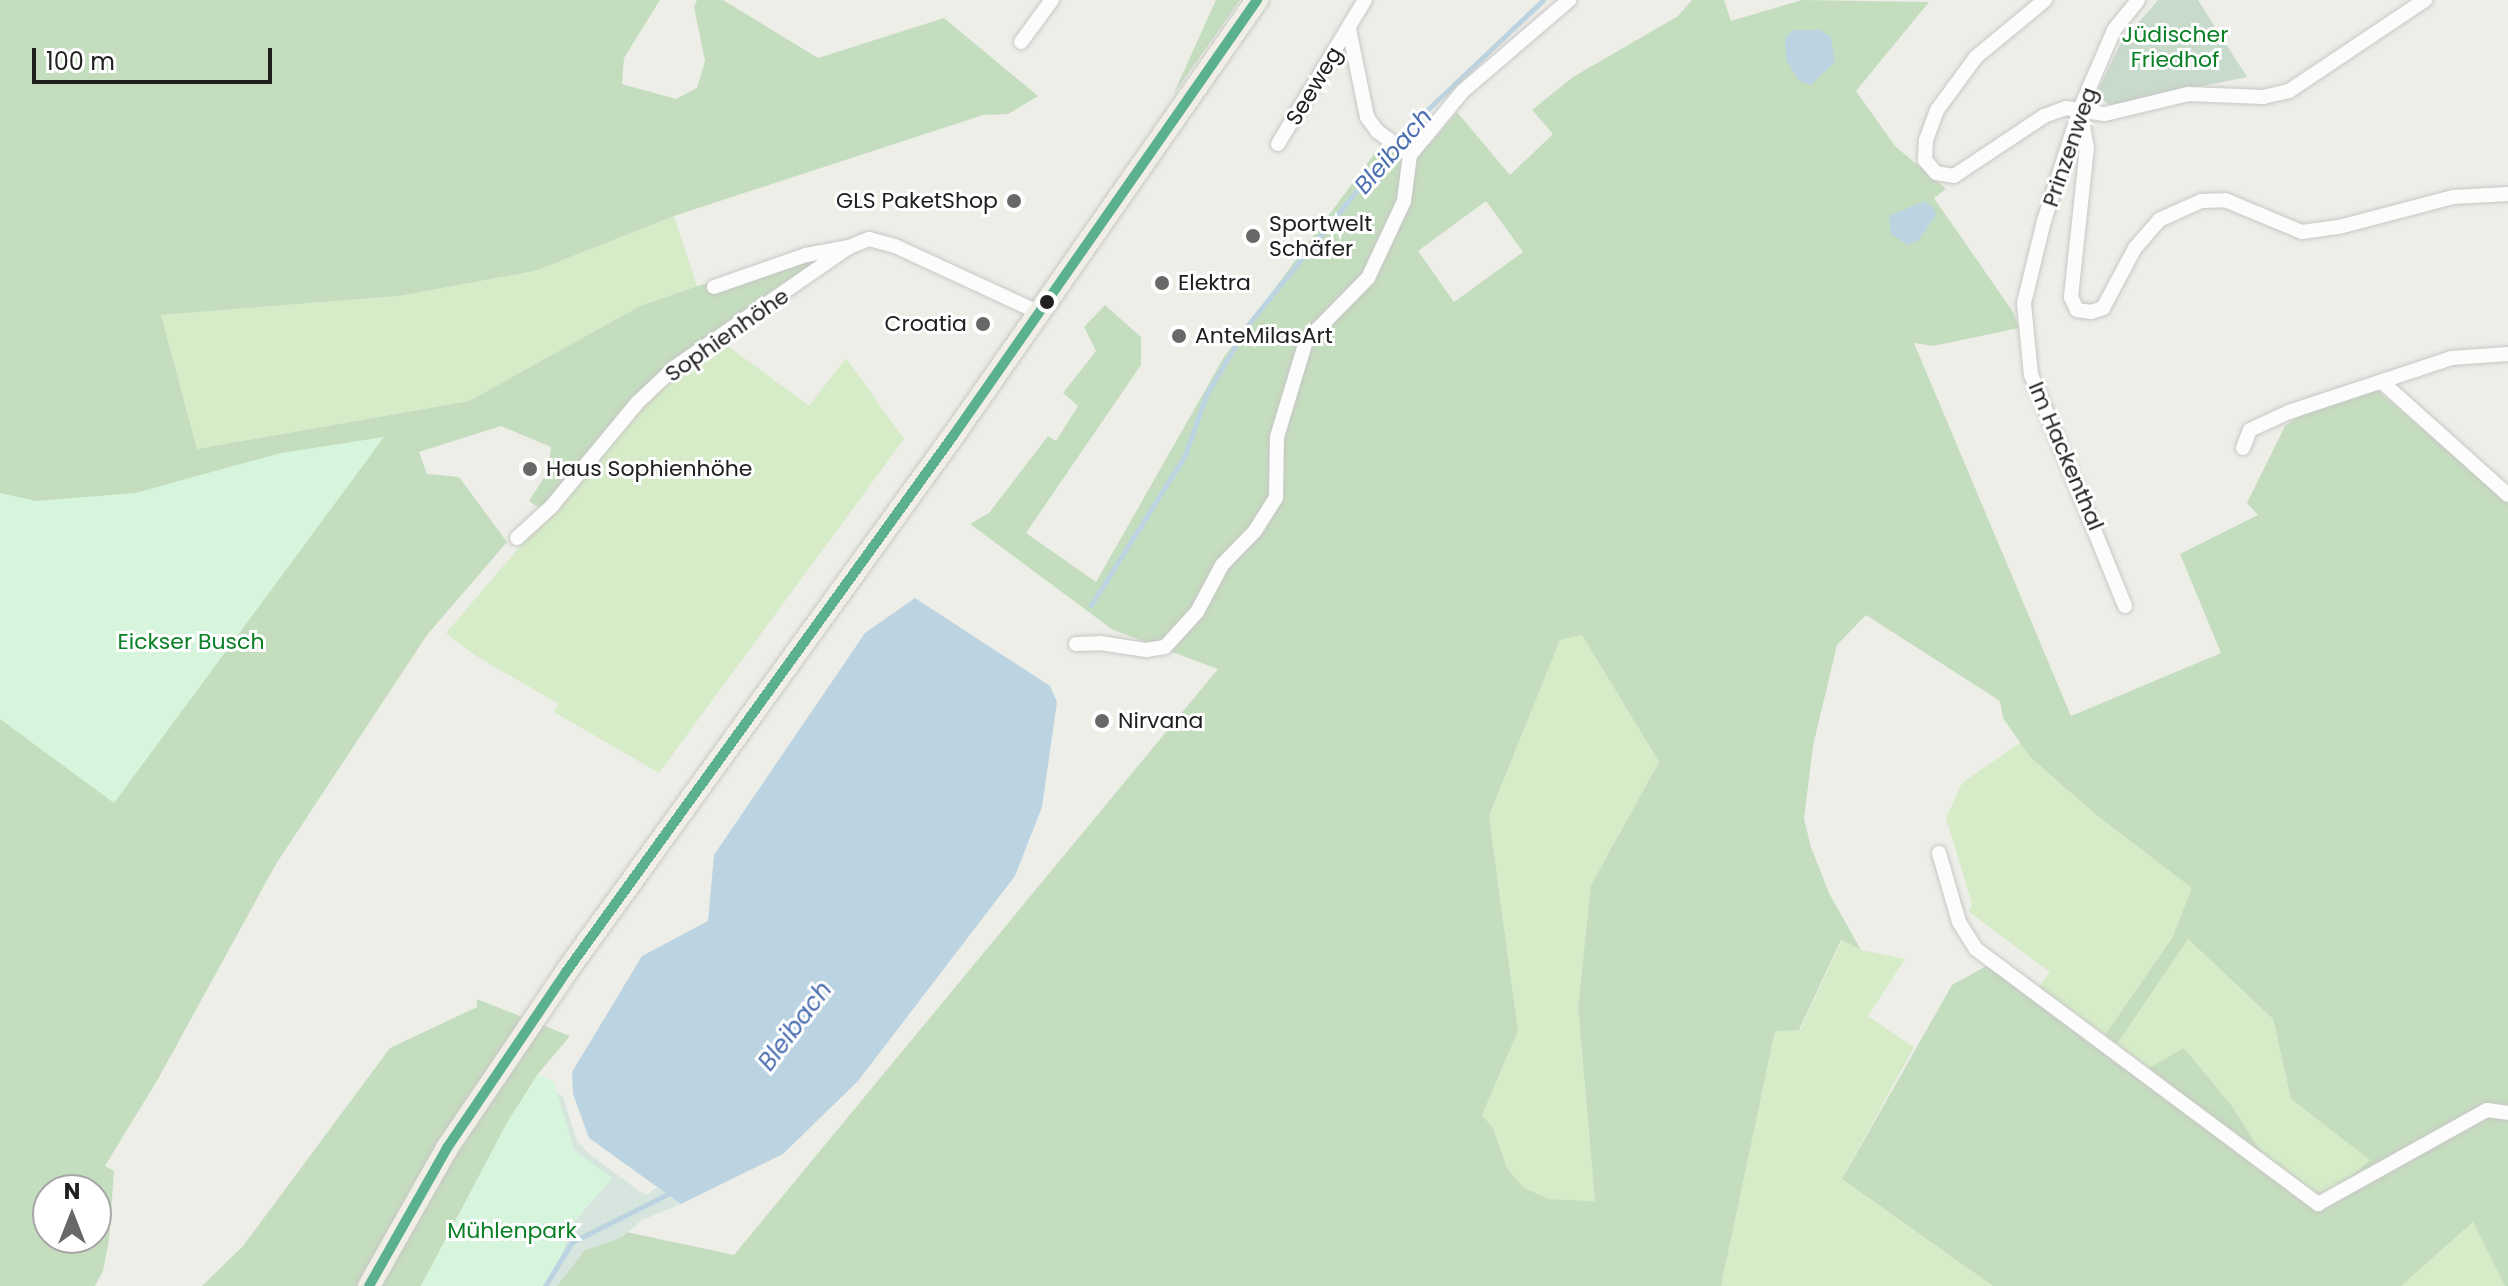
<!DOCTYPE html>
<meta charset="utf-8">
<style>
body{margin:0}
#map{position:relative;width:2508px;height:1286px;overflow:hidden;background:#eeeee9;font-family:Poppins,sans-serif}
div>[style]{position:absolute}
.grass>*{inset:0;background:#d6ecc8}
.forest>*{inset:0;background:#c5ddbf}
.wetland>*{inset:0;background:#d7e5df}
.cemetery>*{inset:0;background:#c8dacb}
.park>*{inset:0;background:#d7f4dc}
.water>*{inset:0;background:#bcd4e1}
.stream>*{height:5px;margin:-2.5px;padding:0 2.5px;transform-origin:2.5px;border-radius:2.5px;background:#bcd4e1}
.roads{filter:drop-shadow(0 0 2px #c7c7c5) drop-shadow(0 0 2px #c7c7c5)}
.minor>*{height:14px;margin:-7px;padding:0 7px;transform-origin:7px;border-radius:7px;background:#fcfcfc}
.primary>*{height:22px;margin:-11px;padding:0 11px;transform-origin:11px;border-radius:11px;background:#f1eee6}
.bus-1>*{height:10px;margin:-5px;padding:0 5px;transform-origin:5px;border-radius:5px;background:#5bb090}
.dots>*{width:22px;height:22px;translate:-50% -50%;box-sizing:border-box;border:4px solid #fff;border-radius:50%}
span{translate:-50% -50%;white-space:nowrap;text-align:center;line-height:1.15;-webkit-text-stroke:6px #fff;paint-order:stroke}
.park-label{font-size:22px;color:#0c8027}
.street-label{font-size:22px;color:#202020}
.poi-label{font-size:22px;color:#202020}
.right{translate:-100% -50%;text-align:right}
.left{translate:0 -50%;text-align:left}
.water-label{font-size:24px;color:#4c6fb0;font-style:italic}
.north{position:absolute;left:32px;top:1174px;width:80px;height:80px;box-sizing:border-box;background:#fff;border:2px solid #a6a6a6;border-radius:50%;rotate:0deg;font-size:22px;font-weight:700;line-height:32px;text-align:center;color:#202020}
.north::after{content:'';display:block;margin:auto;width:28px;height:36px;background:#686866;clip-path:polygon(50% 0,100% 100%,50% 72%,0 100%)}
.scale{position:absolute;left:32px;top:48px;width:240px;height:36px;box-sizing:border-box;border:4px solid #202020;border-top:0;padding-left:10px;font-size:24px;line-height:28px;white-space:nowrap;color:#202020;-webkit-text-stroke:6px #fff;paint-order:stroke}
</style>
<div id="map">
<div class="grass">
<div style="clip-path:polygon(674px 216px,697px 286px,640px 306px,469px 401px,197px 449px,161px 315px,399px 296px,535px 271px)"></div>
<div style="clip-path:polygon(721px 341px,809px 406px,846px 358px,904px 439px,659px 773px,554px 712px,559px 704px,476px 656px,446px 633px,640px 406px,673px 372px)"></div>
<div style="clip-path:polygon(1582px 635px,1659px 762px,1591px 885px,1578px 1007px,1595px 1201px,1548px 1199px,1523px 1187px,1507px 1168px,1493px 1128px,1482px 1115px,1518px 1031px,1489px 816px,1560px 639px)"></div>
<div style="clip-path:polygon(2021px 742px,2030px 757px,2095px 814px,2193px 888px,2172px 938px,2105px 1035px,2039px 987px,2050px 972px,1969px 912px,1972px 904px,1946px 818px,1962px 783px)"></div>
<div style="clip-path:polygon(2187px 938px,2273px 1019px,2291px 1099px,2371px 1160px,2350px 1178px,2319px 1196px,2266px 1159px,2232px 1106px,2185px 1049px,2149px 1068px,2117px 1044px)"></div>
<div style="clip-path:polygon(1842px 940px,1861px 950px,1905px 959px,1868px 1016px,1914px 1047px,1842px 1179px,1993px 1286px,1721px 1286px,1775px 1030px,1800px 1030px)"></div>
<div style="clip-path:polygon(2473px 1222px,2505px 1286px,2401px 1286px)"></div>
</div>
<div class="forest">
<div style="clip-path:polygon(evenodd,0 0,660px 0,624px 58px,622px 84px,676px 99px,697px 88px,705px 61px,694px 7px,697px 0,723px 0,818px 58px,944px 18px,1038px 96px,1008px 114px,983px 115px,674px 216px,535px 271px,399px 296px,161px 315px,197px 449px,469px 401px,640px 306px,697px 286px,820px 257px,822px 264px,692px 350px,542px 510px,529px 501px,548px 471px,551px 447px,501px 426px,419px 452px,427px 474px,459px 477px,507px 542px,427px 635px,276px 864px,158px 1079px,105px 1166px,114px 1171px,109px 1240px,103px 1271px,95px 1286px,0 1286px,0 0,48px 1190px,96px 1190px,96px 1238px,48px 1238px,48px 1190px)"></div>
<div style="clip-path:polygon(1216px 0,1240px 0,1173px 95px)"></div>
<div style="clip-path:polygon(evenodd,1692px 0,1724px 0,1731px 21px,1802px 0,1929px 2px,1856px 91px,1895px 146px,1946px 189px,1934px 198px,2013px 312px,2019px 328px,1933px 346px,1914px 343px,2071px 716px,2221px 653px,2180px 554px,2258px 515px,2247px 503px,2285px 426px,2299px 416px,2376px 389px,2508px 503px,2508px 1286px,2505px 1286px,2473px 1222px,2401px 1286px,1993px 1286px,1842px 1179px,1952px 985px,1990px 964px,2306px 1204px,2350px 1178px,2370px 1160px,2291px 1099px,2273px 1019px,2188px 939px,2117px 1044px,2105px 1035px,2172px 938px,2192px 888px,2095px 814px,2030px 757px,2003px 718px,2000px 701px,1866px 615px,1837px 645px,1813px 746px,1804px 819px,1811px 847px,1829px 893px,1861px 950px,1841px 940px,1799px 1030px,1775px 1031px,1721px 1286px,549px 1286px,575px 1221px,734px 1255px,1218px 669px,1113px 630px,970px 524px,989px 513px,1048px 436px,1056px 441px,1078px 406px,1063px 393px,1096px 351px,1084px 327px,1105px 305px,1141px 337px,1141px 365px,1026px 533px,1096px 582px,1224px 357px,1374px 154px,1430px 144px,1457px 112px,1510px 175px,1553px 134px,1532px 110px,1573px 77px,1678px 16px,1692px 0,1486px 201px,1523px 252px,1454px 302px,1418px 251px,1486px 201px,1692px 0,1582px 635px,1659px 762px,1591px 885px,1578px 1007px,1595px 1201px,1548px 1199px,1523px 1187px,1507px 1168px,1493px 1128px,1482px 1115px,1518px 1031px,1489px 816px,1560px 640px,1582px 635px)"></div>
<div style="clip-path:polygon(477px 999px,570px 1036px,538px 1074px,507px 1123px,421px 1286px,202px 1286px,243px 1246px,390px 1048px,477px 1007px)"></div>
<div style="clip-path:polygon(2184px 1048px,2232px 1106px,2266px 1159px,2149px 1068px)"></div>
</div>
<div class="wetland">
<div style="clip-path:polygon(558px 1093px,563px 1097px,577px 1141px,592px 1156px,639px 1191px,647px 1195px,657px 1187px,681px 1204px,642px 1220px,621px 1238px,585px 1250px,557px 1286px,528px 1286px,570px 1150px,554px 1098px)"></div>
</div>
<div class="cemetery">
<div style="clip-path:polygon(2158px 0,2198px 0,2247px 77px,2109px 105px,2096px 94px,2121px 43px)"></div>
</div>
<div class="park">
<div style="clip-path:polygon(384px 437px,114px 803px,0 719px,0 493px,36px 501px,135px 493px,281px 453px)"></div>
<div style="clip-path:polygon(538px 1074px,554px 1082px,574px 1150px,612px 1178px,575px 1221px,549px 1286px,421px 1286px,507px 1123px)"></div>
</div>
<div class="water">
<div style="clip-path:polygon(1792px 30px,1821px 30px,1831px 37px,1835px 62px,1811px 85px,1799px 81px,1786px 60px,1785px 39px)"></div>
<div style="clip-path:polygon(1924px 201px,1934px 208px,1936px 215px,1919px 240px,1908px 245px,1891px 234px,1889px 216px)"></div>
<div style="clip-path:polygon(915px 598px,1050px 686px,1057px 702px,1042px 807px,1015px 876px,858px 1081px,783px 1154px,681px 1204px,589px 1138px,573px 1094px,572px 1072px,642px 956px,708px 921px,714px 855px,865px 633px)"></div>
</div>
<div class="stream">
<div style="left:1091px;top:605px;width:177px;rotate:-57.9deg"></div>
<div style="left:1185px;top:455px;width:64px;rotate:-70.7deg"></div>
<div style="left:1206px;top:395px;width:80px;rotate:-59.3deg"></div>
<div style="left:1247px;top:326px;width:252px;rotate:-51deg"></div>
<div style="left:1406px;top:130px;width:189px;rotate:-43.5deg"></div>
<div style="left:545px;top:1286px;width:52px;rotate:-58.5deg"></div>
<div style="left:572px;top:1242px;width:112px;rotate:-26.6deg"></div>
</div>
<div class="roads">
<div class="minor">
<div style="left:2045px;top:0;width:89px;rotate:140.4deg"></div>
<div style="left:1976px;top:57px;width:66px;rotate:126.3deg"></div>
<div style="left:1937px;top:110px;width:32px;rotate:110deg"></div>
<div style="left:1926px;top:140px;width:20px;rotate:93deg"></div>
<div style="left:1925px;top:160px;width:17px;rotate:50deg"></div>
<div style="left:1936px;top:173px;width:18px;rotate:9deg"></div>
<div style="left:1954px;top:176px;width:108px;rotate:-33.7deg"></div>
<div style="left:2044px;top:116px;width:23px;rotate:-20deg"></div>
<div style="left:2066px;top:108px;width:39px;rotate:9deg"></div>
<div style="left:2105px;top:114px;width:85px;rotate:-13.5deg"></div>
<div style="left:2188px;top:94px;width:75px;rotate:2.3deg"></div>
<div style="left:2263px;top:97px;width:27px;rotate:-13deg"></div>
<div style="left:2289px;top:91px;width:164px;rotate:-33.8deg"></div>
<div style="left:1349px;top:29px;width:90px;rotate:78.4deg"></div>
<div style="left:1367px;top:117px;width:17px;rotate:54deg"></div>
<div style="left:1377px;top:131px;width:41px;rotate:36deg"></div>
<div style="left:1021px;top:42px;width:52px;rotate:-53.6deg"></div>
<div style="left:2080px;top:109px;width:39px;rotate:80deg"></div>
<div style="left:2087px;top:147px;width:151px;rotate:96.1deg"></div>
<div style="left:2071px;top:297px;width:14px;rotate:65deg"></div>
<div style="left:2077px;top:310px;width:14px;rotate:8deg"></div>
<div style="left:2091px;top:312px;width:13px;rotate:-18deg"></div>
<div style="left:2103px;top:308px;width:68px;rotate:-61.9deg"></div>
<div style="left:2135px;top:248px;width:37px;rotate:-49deg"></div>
<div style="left:2159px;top:220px;width:46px;rotate:-24.3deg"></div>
<div style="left:2201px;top:201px;width:24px;rotate:-2deg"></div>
<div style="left:2225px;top:200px;width:83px;rotate:22.6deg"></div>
<div style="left:2302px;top:232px;width:37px;rotate:-8deg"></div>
<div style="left:2339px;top:227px;width:118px;rotate:-14.7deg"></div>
<div style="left:2453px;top:197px;width:55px;rotate:-3.1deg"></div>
<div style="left:1278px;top:144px;width:168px;rotate:-58.9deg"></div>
<div style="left:1410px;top:155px;width:83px;rotate:-50.4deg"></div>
<div style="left:1463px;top:91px;width:140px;rotate:-40.6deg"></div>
<div style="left:714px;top:287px;width:97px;rotate:-19.2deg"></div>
<div style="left:806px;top:255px;width:44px;rotate:-10.5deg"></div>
<div style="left:849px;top:247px;width:22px;rotate:-22deg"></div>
<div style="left:869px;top:239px;width:27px;rotate:15deg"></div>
<div style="left:895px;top:246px;width:157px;rotate:24.8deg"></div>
<div style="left:2382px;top:382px;width:169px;rotate:41.9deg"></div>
<div style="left:2243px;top:448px;width:19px;rotate:-69deg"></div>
<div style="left:2250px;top:430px;width:43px;rotate:-24.8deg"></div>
<div style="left:2289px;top:412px;width:171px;rotate:-18.4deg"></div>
<div style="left:2451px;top:358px;width:57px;rotate:-4deg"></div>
<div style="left:517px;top:538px;width:46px;rotate:-42.4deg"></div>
<div style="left:551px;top:507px;width:135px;rotate:-50.4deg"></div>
<div style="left:637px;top:403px;width:52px;rotate:-43.5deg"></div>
<div style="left:675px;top:367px;width:211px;rotate:-34.6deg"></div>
<div style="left:2125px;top:606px;width:249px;rotate:-112.1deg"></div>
<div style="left:2031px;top:375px;width:72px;rotate:-95.6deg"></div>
<div style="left:2024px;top:303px;width:84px;rotate:-76.3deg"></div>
<div style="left:2044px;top:221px;width:118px;rotate:-72.2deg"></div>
<div style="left:2080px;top:109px;width:86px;rotate:-66.7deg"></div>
<div style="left:2114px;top:30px;width:38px;rotate:-51deg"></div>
<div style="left:1076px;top:644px;width:24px;rotate:-2deg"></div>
<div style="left:1100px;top:643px;width:47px;rotate:8.7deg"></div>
<div style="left:1146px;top:650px;width:19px;rotate:-9deg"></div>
<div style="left:1165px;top:647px;width:47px;rotate:-47.6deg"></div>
<div style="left:1197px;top:612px;width:53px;rotate:-62deg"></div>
<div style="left:1222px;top:565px;width:47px;rotate:-45.9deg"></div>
<div style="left:1255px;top:531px;width:39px;rotate:-58deg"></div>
<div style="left:1276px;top:498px;width:61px;rotate:-89.1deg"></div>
<div style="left:1277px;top:437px;width:100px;rotate:-73.2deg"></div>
<div style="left:1306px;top:341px;width:88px;rotate:-45.5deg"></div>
<div style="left:1368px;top:278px;width:85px;rotate:-64.9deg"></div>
<div style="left:1404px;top:201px;width:46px;rotate:-82.6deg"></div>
<div style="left:1939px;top:853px;width:72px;rotate:73.8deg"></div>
<div style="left:1959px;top:922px;width:32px;rotate:58deg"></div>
<div style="left:1976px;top:949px;width:427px;rotate:36.7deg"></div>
<div style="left:2318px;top:1204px;width:193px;rotate:-29.1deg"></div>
<div style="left:2487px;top:1110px;width:21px;rotate:8deg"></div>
</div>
<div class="primary">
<div style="left:369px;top:1286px;width:159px;rotate:-60.5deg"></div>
<div style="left:447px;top:1148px;width:212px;rotate:-55.9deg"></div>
<div style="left:566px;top:972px;width:661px;rotate:-54.17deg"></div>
<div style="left:953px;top:436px;width:532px;rotate:-55.11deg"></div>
</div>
</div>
<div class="bus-1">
<div style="left:369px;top:1286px;width:159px;rotate:-60.5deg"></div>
<div style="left:447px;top:1148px;width:212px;rotate:-55.9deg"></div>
<div style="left:566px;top:972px;width:661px;rotate:-54.17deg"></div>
<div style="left:953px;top:436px;width:532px;rotate:-55.11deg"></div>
</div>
<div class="dots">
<div style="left:1014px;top:201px;background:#686866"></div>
<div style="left:1253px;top:236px;background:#686866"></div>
<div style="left:1162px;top:283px;background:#686866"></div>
<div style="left:1047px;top:302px;background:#202020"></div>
<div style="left:983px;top:324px;background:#686866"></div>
<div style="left:1179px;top:336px;background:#686866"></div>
<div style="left:530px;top:469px;background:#686866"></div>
<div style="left:1102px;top:721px;background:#686866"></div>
</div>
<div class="park-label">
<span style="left:2175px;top:47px">Jüdischer<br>Friedhof</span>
<span style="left:191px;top:642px">Eickser Busch</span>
<span style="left:512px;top:1231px">Mühlenpark</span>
</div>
<div class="street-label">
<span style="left:1314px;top:86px;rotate:-59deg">Seeweg</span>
<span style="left:2070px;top:147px;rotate:-71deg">Prinzenweg</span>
<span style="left:727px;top:335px;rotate:-35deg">Sophienhöhe</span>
<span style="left:2066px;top:456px;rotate:67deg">Im Hackenthal</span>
</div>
<div class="poi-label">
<span class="right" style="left:998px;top:201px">GLS PaketShop</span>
<span class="left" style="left:1269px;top:236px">Sportwelt<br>Schäfer</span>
<span class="left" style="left:1178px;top:283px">Elektra</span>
<span class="right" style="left:967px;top:324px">Croatia</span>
<span class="left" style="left:1195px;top:336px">AnteMilasArt</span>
<span class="left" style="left:546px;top:469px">Haus Sophienhöhe</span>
<span class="left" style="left:1118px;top:721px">Nirvana</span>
</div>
<div class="water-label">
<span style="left:1393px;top:151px;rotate:-49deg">Bleibach</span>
<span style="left:795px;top:1026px;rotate:-53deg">Bleibach</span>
</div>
<div class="north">N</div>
<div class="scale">100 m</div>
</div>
